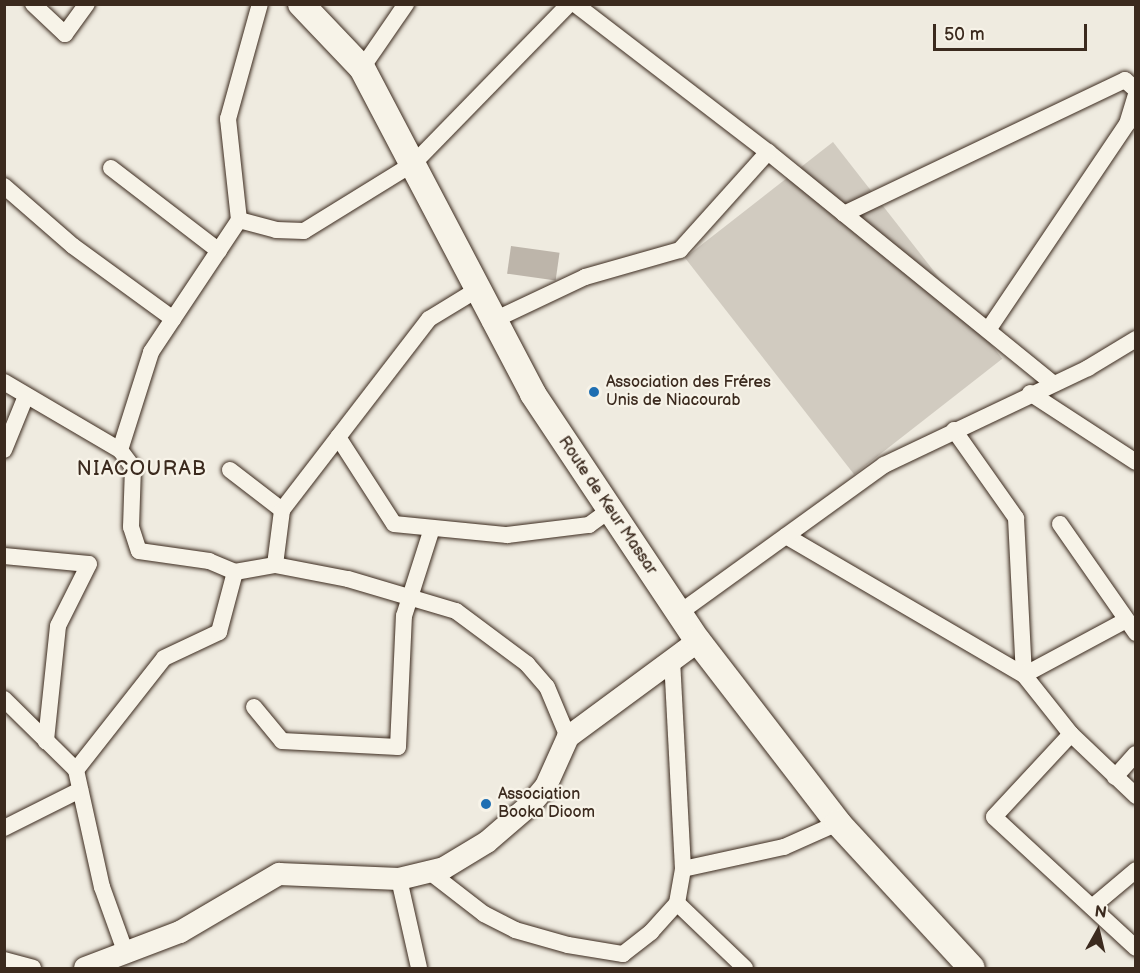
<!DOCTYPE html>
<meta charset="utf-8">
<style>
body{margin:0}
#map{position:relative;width:1140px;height:973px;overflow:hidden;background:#efebe0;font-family:"Balsamiq Sans",sans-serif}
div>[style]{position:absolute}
.green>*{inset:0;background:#d1cbc0;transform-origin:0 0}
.building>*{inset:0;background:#bdb5aa;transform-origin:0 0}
.roads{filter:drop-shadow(0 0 2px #3b2a1e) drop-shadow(0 0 2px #3b2a1e)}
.street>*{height:16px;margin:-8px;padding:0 8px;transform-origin:8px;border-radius:8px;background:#f7f3e8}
.secondary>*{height:22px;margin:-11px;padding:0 11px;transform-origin:11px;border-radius:11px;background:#f7f3e8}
.primary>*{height:26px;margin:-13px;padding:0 13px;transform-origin:13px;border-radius:13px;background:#f7f3e8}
.dots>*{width:16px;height:16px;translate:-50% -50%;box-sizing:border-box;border:3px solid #f7f3e8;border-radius:50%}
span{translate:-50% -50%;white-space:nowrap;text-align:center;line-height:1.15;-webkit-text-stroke:4.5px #f7f3e8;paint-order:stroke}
.poi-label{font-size:16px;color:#3b2a1e}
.left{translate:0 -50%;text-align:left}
.street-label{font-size:16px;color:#3b2a1e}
.quarter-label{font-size:20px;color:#3b2a1e;letter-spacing:1.5px}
.frame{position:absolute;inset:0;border:6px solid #3b2a1e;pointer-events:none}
.north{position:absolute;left:1068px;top:901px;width:60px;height:60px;-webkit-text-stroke:4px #f7f3e8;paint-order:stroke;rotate:8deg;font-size:16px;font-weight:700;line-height:24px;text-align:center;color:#3b2a1e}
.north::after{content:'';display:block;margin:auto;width:21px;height:27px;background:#3b2a1e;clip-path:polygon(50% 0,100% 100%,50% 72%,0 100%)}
.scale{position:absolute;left:933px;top:24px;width:154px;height:27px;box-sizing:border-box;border:3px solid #3b2a1e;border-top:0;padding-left:8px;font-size:18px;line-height:21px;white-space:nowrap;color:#3b2a1e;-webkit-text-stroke:4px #f7f3e8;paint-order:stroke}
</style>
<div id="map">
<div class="green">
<div style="left:833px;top:142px;width:275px;height:188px;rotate:52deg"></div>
</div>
<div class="building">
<div style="left:511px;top:246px;width:49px;height:28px;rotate:8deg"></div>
</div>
<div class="roads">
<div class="street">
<div style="left:33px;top:4px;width:44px;rotate:43.2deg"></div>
<div style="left:65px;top:34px;width:37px;rotate:-54deg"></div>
<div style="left:575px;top:4px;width:243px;rotate:37.5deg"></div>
<div style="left:768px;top:152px;width:366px;rotate:39.1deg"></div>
<div style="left:362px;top:68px;width:78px;rotate:-55.5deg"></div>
<div style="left:111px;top:168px;width:136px;rotate:37.5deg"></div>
<div style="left:4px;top:186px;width:91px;rotate:41deg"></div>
<div style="left:73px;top:246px;width:124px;rotate:36.1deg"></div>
<div style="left:844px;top:214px;width:311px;rotate:-25.5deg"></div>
<div style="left:1125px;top:80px;width:15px;rotate:42deg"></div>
<div style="left:239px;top:220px;width:38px;rotate:15deg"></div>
<div style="left:276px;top:230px;width:28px;rotate:2deg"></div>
<div style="left:304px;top:231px;width:129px;rotate:-31.7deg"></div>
<div style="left:414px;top:163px;width:222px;rotate:-45.7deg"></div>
<div style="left:490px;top:322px;width:105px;rotate:-25.3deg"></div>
<div style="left:585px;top:277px;width:99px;rotate:-15.9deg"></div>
<div style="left:680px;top:250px;width:132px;rotate:-48.1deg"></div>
<div style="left:988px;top:330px;width:249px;rotate:-56deg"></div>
<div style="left:1127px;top:124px;width:31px;rotate:-73deg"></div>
<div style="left:4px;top:382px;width:134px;rotate:30.4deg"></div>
<div style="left:120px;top:450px;width:21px;rotate:53deg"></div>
<div style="left:133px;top:467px;width:60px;rotate:91.9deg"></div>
<div style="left:131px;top:527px;width:25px;rotate:72deg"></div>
<div style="left:139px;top:551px;width:71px;rotate:8.1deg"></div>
<div style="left:209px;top:561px;width:28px;rotate:23deg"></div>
<div style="left:235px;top:572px;width:41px;rotate:-9.9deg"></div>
<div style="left:275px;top:565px;width:74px;rotate:10.9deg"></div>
<div style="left:348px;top:579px;width:113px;rotate:16.5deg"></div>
<div style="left:456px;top:611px;width:89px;rotate:36.7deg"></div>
<div style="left:527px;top:664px;width:30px;rotate:49deg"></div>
<div style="left:547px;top:687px;width:54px;rotate:67.2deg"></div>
<div style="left:1030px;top:393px;width:126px;rotate:33.1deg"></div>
<div style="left:954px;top:430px;width:108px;rotate:54.8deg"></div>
<div style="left:1016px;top:518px;width:157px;rotate:87.1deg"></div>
<div style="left:1024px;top:675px;width:75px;rotate:51.5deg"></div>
<div style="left:1071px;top:734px;width:90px;rotate:43.6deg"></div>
<div style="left:338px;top:437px;width:103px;rotate:57.2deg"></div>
<div style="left:394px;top:524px;width:114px;rotate:5.6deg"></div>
<div style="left:507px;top:535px;width:83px;rotate:-7deg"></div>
<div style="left:589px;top:525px;width:26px;rotate:-36deg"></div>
<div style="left:4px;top:450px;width:58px;rotate:-67.8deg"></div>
<div style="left:120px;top:450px;width:103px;rotate:-72.4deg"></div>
<div style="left:151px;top:352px;width:159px;rotate:-56.3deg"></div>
<div style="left:239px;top:220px;width:102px;rotate:-96.2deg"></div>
<div style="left:228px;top:119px;width:119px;rotate:-74.5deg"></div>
<div style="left:230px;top:470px;width:66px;rotate:37.6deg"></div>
<div style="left:1060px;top:524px;width:133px;rotate:55.1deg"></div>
<div style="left:786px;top:536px;width:276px;rotate:30.3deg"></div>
<div style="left:1024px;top:675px;width:112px;rotate:-28.2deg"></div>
<div style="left:4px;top:556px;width:85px;rotate:5.4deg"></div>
<div style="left:89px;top:564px;width:69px;rotate:116.6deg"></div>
<div style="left:58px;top:626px;width:116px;rotate:96deg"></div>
<div style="left:275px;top:565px;width:55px;rotate:-82.7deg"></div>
<div style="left:282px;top:510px;width:241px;rotate:-52.4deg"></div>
<div style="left:429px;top:319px;width:54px;rotate:-31.3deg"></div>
<div style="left:679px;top:613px;width:253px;rotate:-35.8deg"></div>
<div style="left:884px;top:465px;width:226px;rotate:-25.4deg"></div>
<div style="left:1088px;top:368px;width:56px;rotate:-31.1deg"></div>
<div style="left:4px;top:699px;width:101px;rotate:44.6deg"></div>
<div style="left:76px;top:770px;width:120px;rotate:77.5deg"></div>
<div style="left:102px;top:887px;width:68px;rotate:70.2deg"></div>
<div style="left:254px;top:707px;width:44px;rotate:50.5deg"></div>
<div style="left:282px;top:741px;width:116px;rotate:3deg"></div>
<div style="left:398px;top:747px;width:131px;rotate:-87.4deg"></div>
<div style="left:404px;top:616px;width:92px;rotate:-72.3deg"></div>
<div style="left:1071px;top:734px;width:113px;rotate:132.9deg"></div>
<div style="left:994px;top:817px;width:193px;rotate:42.7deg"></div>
<div style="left:76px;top:770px;width:142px;rotate:-51.8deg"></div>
<div style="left:164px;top:658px;width:61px;rotate:-25.3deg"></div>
<div style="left:219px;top:632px;width:62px;rotate:-75.1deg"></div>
<div style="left:1115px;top:777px;width:31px;rotate:-48deg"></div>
<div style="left:4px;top:828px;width:85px;rotate:-26.6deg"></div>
<div style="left:683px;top:869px;width:103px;rotate:-12.3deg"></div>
<div style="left:784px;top:847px;width:59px;rotate:-24deg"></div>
<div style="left:431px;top:873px;width:67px;rotate:37.7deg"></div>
<div style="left:484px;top:914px;width:35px;rotate:27deg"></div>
<div style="left:515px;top:930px;width:55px;rotate:15.8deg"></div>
<div style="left:568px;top:945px;width:56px;rotate:9.3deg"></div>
<div style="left:623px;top:954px;width:36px;rotate:-38deg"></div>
<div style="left:651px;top:932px;width:39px;rotate:-48deg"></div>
<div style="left:677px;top:903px;width:35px;rotate:-80deg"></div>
<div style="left:683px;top:869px;width:207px;rotate:-93deg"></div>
<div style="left:399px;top:879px;width:91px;rotate:77.3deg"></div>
<div style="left:677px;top:903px;width:94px;rotate:43.7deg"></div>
<div style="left:1092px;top:907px;width:57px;rotate:-40.1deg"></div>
<div style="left:4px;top:960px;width:30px;rotate:15deg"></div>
</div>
<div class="secondary">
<div style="left:85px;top:968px;width:102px;rotate:-20.8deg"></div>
<div style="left:180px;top:932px;width:115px;rotate:-30.4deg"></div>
<div style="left:279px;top:874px;width:120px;rotate:2.4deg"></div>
<div style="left:399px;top:879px;width:46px;rotate:-13.7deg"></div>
<div style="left:444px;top:868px;width:50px;rotate:-31.2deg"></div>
<div style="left:487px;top:842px;width:58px;rotate:-40.8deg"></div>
<div style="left:531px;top:804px;width:23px;rotate:-50deg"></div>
<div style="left:546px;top:786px;width:54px;rotate:-65.8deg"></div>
<div style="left:568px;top:737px;width:162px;rotate:-36.4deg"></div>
</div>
<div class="primary">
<div style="left:301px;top:4px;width:88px;rotate:46.4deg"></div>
<div style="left:362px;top:68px;width:368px;rotate:62.3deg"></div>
<div style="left:533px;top:394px;width:297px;rotate:56.3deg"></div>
<div style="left:698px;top:641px;width:230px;rotate:52.4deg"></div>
<div style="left:838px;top:823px;width:197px;rotate:47.3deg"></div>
</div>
</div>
<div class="dots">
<div style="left:594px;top:392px;background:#1f6fb2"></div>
<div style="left:486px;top:804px;background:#1f6fb2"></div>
</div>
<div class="poi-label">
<span class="left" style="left:606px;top:392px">Association des Fréres<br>Unis de Niacourab</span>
<span class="left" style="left:498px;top:804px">Association<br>Booka Dioom</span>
</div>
<div class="street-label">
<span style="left:607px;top:506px;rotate:56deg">Route de Keur Massar</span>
</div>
<div class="quarter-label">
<span style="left:142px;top:469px">NIACOURAB</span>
</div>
<div class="frame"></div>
<div class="north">N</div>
<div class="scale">50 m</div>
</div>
